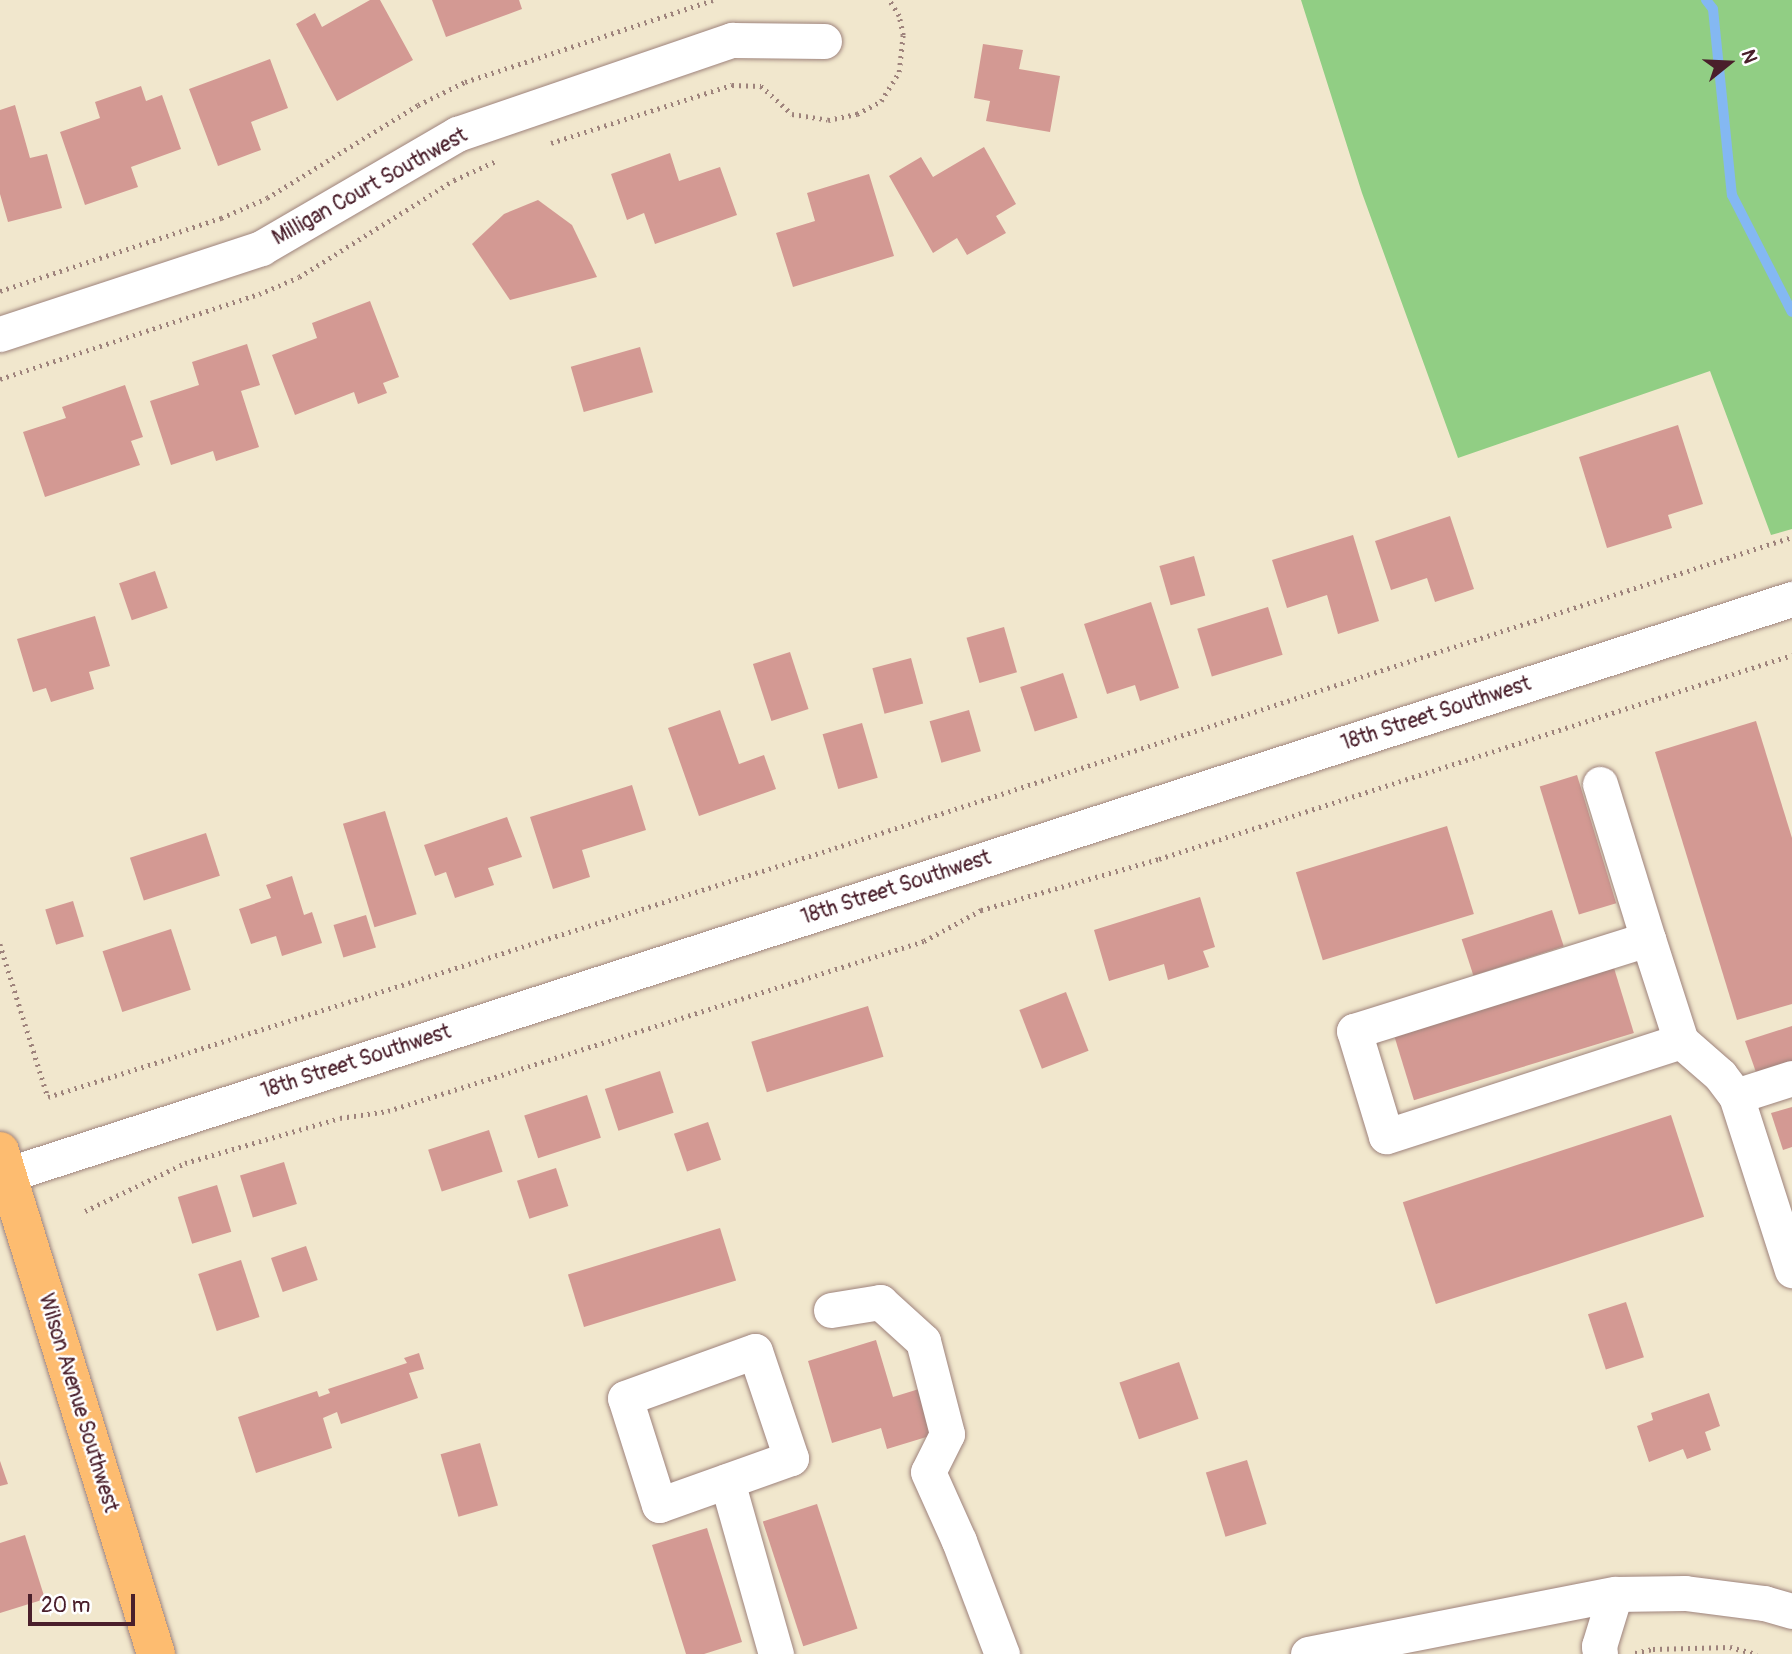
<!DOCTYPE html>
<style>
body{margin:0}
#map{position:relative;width:1792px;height:1654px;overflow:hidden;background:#f1e7cd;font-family:Pangolin,sans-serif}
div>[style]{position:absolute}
.green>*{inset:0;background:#91ce84}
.stream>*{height:10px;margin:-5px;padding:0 5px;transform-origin:5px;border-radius:5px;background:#84b8f2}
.building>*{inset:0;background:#d39993;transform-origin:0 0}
.path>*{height:4.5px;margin-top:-2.25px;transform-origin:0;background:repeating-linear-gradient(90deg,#9e837c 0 2px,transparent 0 7px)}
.roads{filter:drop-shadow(0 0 2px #9e837c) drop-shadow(0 0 2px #9e837c)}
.minor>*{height:35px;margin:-17.5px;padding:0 17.5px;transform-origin:17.5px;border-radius:17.5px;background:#fff}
.major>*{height:38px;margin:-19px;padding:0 19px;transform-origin:19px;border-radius:19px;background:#fdbc70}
span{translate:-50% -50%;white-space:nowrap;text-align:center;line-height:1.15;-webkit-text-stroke:5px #fff;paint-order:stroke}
.street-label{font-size:21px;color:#4a1f2b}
.north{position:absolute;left:1694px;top:28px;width:70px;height:70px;-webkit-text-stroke:5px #fff;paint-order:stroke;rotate:72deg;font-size:19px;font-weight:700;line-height:28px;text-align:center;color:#4a1f2b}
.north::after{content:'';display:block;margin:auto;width:24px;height:32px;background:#4a1f2b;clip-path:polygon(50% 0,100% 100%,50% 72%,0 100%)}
.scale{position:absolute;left:28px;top:1594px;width:107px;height:32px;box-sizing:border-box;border:4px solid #4a1f2b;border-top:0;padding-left:9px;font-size:21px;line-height:24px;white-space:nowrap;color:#4a1f2b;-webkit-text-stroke:5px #fff;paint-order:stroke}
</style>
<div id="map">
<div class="green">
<div style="clip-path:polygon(1301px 0,1792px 0,1792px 529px,1771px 535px,1710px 371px,1458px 458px,1362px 193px)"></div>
</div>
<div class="stream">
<div style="left:1706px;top:0;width:11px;rotate:52deg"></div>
<div style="left:1713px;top:9px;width:187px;rotate:84.2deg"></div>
<div style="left:1732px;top:195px;width:131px;rotate:62.9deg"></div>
</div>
<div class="building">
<div style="clip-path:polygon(370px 0,380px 0,413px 60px,337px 101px,296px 24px,315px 13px,322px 27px)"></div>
<div style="clip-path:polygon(432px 0,519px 0,522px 9px,446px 37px)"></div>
<div style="clip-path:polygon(983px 44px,1023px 50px,1019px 69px,1060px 76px,1050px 132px,986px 121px,990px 101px,974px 98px)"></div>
<div style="clip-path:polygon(270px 59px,288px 108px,251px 122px,261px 150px,218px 166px,189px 89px)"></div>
<div style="clip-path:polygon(141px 86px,146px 101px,162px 95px,181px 149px,131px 167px,138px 187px,85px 205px,60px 132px,100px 118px,95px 102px)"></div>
<div style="clip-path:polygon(15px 105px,30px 158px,47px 154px,62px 208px,8px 222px,0 194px,0 110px)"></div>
<div style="clip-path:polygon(984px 147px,1016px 204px,996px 216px,1006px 233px,967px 255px,957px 238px,933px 253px,889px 176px,921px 157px,933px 177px)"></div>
<div style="clip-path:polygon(670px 153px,679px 181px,720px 167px,737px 215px,655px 244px,644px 213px,627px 220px,611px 174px)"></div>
<div style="clip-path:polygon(869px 174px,894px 256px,793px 287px,776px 233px,815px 221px,807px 193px)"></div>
<div style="clip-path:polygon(538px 200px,572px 225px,597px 277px,510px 300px,472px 244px,504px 214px)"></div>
<div style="clip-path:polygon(370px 301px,399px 377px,383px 383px,387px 393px,358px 404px,354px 392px,295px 415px,272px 355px,317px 338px,312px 323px)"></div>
<div style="clip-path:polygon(247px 344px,260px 385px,241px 391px,259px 447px,216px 461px,213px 451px,171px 465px,150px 401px,199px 385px,192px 362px)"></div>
<div style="left:640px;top:347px;width:47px;height:72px;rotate:74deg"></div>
<div style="clip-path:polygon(125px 385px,143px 437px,131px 441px,140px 465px,45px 497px,23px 432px,66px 418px,62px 407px)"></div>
<div style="clip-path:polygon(1678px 425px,1703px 504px,1668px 515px,1672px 528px,1607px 548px,1579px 457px)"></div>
<div style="clip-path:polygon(1450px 516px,1474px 589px,1435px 602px,1427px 578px,1391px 590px,1375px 541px)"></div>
<div style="clip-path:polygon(1353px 535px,1379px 621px,1338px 634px,1327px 595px,1287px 608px,1272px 560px)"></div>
<div style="left:1194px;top:556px;width:41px;height:36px;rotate:74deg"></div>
<div style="left:155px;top:571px;width:39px;height:38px;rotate:71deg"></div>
<div style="clip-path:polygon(1151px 602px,1179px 688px,1140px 701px,1135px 685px,1107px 694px,1084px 624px)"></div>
<div style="left:1268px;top:607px;width:50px;height:74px;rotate:73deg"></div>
<div style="clip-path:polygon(95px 616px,110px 666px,89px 672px,94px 689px,51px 702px,46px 688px,33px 692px,17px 639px)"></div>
<div style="left:1004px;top:627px;width:47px;height:39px;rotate:74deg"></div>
<div style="left:790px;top:652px;width:60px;height:39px;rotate:72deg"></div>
<div style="left:911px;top:658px;width:47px;height:40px;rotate:75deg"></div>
<div style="left:1063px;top:673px;width:47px;height:45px;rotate:72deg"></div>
<div style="clip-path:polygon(720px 710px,739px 764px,764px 755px,776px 789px,699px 816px,668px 728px)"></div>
<div style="left:969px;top:710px;width:43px;height:41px;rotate:74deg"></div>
<div style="clip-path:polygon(1756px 721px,1792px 838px,1792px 1004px,1737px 1020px,1655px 752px)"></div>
<div style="left:862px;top:723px;width:57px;height:41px;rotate:74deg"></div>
<div style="left:1577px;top:775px;width:134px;height:39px;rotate:73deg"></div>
<div style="clip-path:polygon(632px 785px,646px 830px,582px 850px,590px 877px,553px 889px,530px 817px)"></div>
<div style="left:385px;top:811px;width:108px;height:44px;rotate:73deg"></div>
<div style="clip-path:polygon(507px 817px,522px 857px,488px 868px,494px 885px,455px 898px,446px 872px,435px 876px,424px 845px)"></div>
<div style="left:1447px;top:826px;width:92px;height:158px;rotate:73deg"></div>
<div style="left:206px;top:833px;width:45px;height:80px;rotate:72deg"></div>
<div style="clip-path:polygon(292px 876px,304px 915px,312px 912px,322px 943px,282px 956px,276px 936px,251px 944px,239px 909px,271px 898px,266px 885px)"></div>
<div style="clip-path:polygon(1200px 897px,1215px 947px,1203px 951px,1209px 967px,1168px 980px,1164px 964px,1109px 981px,1094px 930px)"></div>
<div style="left:73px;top:901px;width:37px;height:29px;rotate:73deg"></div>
<div style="left:1552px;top:910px;width:38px;height:95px;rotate:72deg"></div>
<div style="left:366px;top:915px;width:34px;height:34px;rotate:73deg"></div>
<div style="left:171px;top:929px;width:64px;height:72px;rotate:72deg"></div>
<div style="left:1614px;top:968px;width:68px;height:230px;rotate:73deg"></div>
<div style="left:1066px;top:992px;width:63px;height:50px;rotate:69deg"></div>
<div style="left:868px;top:1006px;width:53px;height:122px;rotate:73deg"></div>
<div style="clip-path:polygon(1792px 1026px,1792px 1063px,1757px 1075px,1745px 1041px)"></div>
<div style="left:660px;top:1071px;width:44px;height:58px;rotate:72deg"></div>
<div style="left:587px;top:1095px;width:45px;height:66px;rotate:72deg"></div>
<div style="clip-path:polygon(1792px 1107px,1792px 1147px,1783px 1150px,1771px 1113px)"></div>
<div style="left:1671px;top:1115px;width:107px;height:282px;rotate:72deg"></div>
<div style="left:708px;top:1122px;width:40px;height:36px;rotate:71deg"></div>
<div style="left:489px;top:1130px;width:44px;height:64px;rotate:72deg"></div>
<div style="left:284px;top:1162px;width:44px;height:46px;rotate:73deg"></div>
<div style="left:556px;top:1168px;width:40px;height:41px;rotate:72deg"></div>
<div style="left:217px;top:1185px;width:49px;height:41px;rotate:73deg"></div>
<div style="left:720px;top:1228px;width:55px;height:159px;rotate:73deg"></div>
<div style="left:306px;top:1246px;width:36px;height:37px;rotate:71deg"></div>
<div style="left:241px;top:1260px;width:60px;height:45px;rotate:72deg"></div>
<div style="left:1626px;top:1302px;width:58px;height:40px;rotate:72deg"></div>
<div style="clip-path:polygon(876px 1340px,893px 1397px,919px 1389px,933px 1435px,887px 1449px,881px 1428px,832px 1443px,808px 1361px)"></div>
<div style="clip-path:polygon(419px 1353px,424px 1369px,409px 1373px,418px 1398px,341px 1424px,337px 1412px,323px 1418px,332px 1448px,256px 1473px,238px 1417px,317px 1391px,319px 1397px,330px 1393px,328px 1389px,407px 1363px,404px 1358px)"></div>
<div style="left:1179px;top:1362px;width:60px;height:63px;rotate:71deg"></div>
<div style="clip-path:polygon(1709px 1393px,1720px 1426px,1705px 1432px,1711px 1450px,1687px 1459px,1683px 1449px,1649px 1462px,1637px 1426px,1653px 1420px,1651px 1413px)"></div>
<div style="left:480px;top:1443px;width:65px;height:41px;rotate:74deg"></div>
<div style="left:1247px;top:1460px;width:67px;height:43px;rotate:73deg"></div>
<div style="clip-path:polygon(0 1461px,8px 1484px,0 1486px)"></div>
<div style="left:817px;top:1504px;width:131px;height:57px;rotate:72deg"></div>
<div style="clip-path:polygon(707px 1528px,742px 1642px,704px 1654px,686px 1654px,652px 1545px)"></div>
<div style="clip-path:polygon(25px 1535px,45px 1599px,0 1613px,0 1543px)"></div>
</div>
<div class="path">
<div style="left:551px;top:143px;width:190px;rotate:-17.8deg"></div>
<div style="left:732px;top:85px;width:29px;rotate:2deg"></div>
<div style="left:761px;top:86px;width:42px;rotate:42.1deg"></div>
<div style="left:792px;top:114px;width:36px;rotate:9deg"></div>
<div style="left:828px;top:120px;width:30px;rotate:-12deg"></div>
<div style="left:857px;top:114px;width:27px;rotate:-28deg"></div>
<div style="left:881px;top:101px;width:34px;rotate:-58deg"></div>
<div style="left:899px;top:72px;width:37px;rotate:-84deg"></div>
<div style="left:903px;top:35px;width:19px;rotate:-102deg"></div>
<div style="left:899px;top:16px;width:19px;rotate:-122deg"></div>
<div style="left:0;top:291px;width:233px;rotate:-18.3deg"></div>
<div style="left:221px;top:218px;width:50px;rotate:-23.5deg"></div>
<div style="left:267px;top:198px;width:177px;rotate:-31.6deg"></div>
<div style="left:418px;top:105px;width:52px;rotate:-26.1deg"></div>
<div style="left:465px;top:82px;width:261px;rotate:-18.3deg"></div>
<div style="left:0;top:379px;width:273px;rotate:-18.2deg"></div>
<div style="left:259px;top:294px;width:43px;rotate:-23deg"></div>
<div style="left:299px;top:277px;width:183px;rotate:-32deg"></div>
<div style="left:454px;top:180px;width:46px;rotate:-24.3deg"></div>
<div style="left:0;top:944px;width:160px;rotate:72.6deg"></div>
<div style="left:48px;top:1097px;width:825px;rotate:-17.56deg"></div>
<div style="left:835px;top:848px;width:1006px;rotate:-18deg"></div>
<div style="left:85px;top:1211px;width:111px;rotate:-25.6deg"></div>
<div style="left:185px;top:1163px;width:161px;rotate:-16.2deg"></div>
<div style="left:340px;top:1118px;width:49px;rotate:-8.3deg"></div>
<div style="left:388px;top:1111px;width:562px;rotate:-17.6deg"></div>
<div style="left:924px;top:941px;width:65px;rotate:-28.5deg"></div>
<div style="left:981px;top:910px;width:185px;rotate:-16deg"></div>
<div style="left:1159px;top:859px;width:665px;rotate:-17.86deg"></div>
<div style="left:1635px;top:1653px;width:18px;rotate:-13deg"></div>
<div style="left:1653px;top:1649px;width:77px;rotate:-1.5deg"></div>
<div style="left:1730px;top:1647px;width:28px;rotate:15deg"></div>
</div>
<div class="roads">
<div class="minor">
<div style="left:0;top:334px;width:275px;rotate:-18.2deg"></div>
<div style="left:261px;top:248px;width:227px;rotate:-30.2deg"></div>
<div style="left:457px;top:134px;width:291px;rotate:-18.9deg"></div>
<div style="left:732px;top:40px;width:92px;rotate:0.6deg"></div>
<div style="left:1600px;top:784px;width:162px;rotate:72.8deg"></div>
<div style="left:1681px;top:1041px;width:310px;rotate:162.1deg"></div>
<div style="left:1386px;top:1136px;width:110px;rotate:-106.9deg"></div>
<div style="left:1354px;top:1031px;width:308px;rotate:-17.4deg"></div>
<div style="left:1648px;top:939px;width:107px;rotate:72.1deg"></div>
<div style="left:1681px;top:1041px;width:52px;rotate:41.1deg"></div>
<div style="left:1720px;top:1075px;width:26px;rotate:53deg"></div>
<div style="left:1736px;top:1096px;width:183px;rotate:72.2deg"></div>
<div style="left:1736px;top:1096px;width:59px;rotate:-17.8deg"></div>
<div style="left:0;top:1177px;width:1883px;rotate:-17.88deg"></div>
<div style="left:831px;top:1310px;width:50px;rotate:-9.3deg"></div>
<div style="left:880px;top:1302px;width:58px;rotate:42.2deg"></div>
<div style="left:923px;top:1341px;width:96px;rotate:75.5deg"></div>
<div style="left:947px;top:1434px;width:42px;rotate:116.6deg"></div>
<div style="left:928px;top:1472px;width:76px;rotate:65.8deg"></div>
<div style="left:959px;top:1541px;width:121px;rotate:69.2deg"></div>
<div style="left:755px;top:1351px;width:113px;rotate:71.4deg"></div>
<div style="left:791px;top:1458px;width:140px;rotate:160.4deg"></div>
<div style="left:659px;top:1505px;width:112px;rotate:-107.6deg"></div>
<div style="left:625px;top:1398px;width:138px;rotate:-19.9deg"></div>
<div style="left:727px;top:1481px;width:180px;rotate:74.2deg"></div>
<div style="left:1308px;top:1654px;width:313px;rotate:-11.1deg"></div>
<div style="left:1615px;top:1594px;width:70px;rotate:-0.8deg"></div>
<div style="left:1685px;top:1593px;width:80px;rotate:7.2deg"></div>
<div style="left:1764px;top:1603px;width:29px;rotate:16deg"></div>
<div style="left:1600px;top:1654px;width:8px;rotate:-97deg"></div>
<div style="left:1599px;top:1646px;width:54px;rotate:-72.9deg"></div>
</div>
<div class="major">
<div style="left:0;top:1151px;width:527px;rotate:72.77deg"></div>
</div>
</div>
<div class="street-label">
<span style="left:370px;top:187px;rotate:-29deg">Milligan Court Southwest</span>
<span style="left:1436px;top:714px;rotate:-18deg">18th Street Southwest</span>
<span style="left:896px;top:888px;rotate:-18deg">18th Street Southwest</span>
<span style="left:356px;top:1062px;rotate:-18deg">18th Street Southwest</span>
<span style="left:78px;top:1403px;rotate:73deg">Wilson Avenue Southwest</span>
</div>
<div class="north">N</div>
<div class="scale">20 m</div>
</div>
